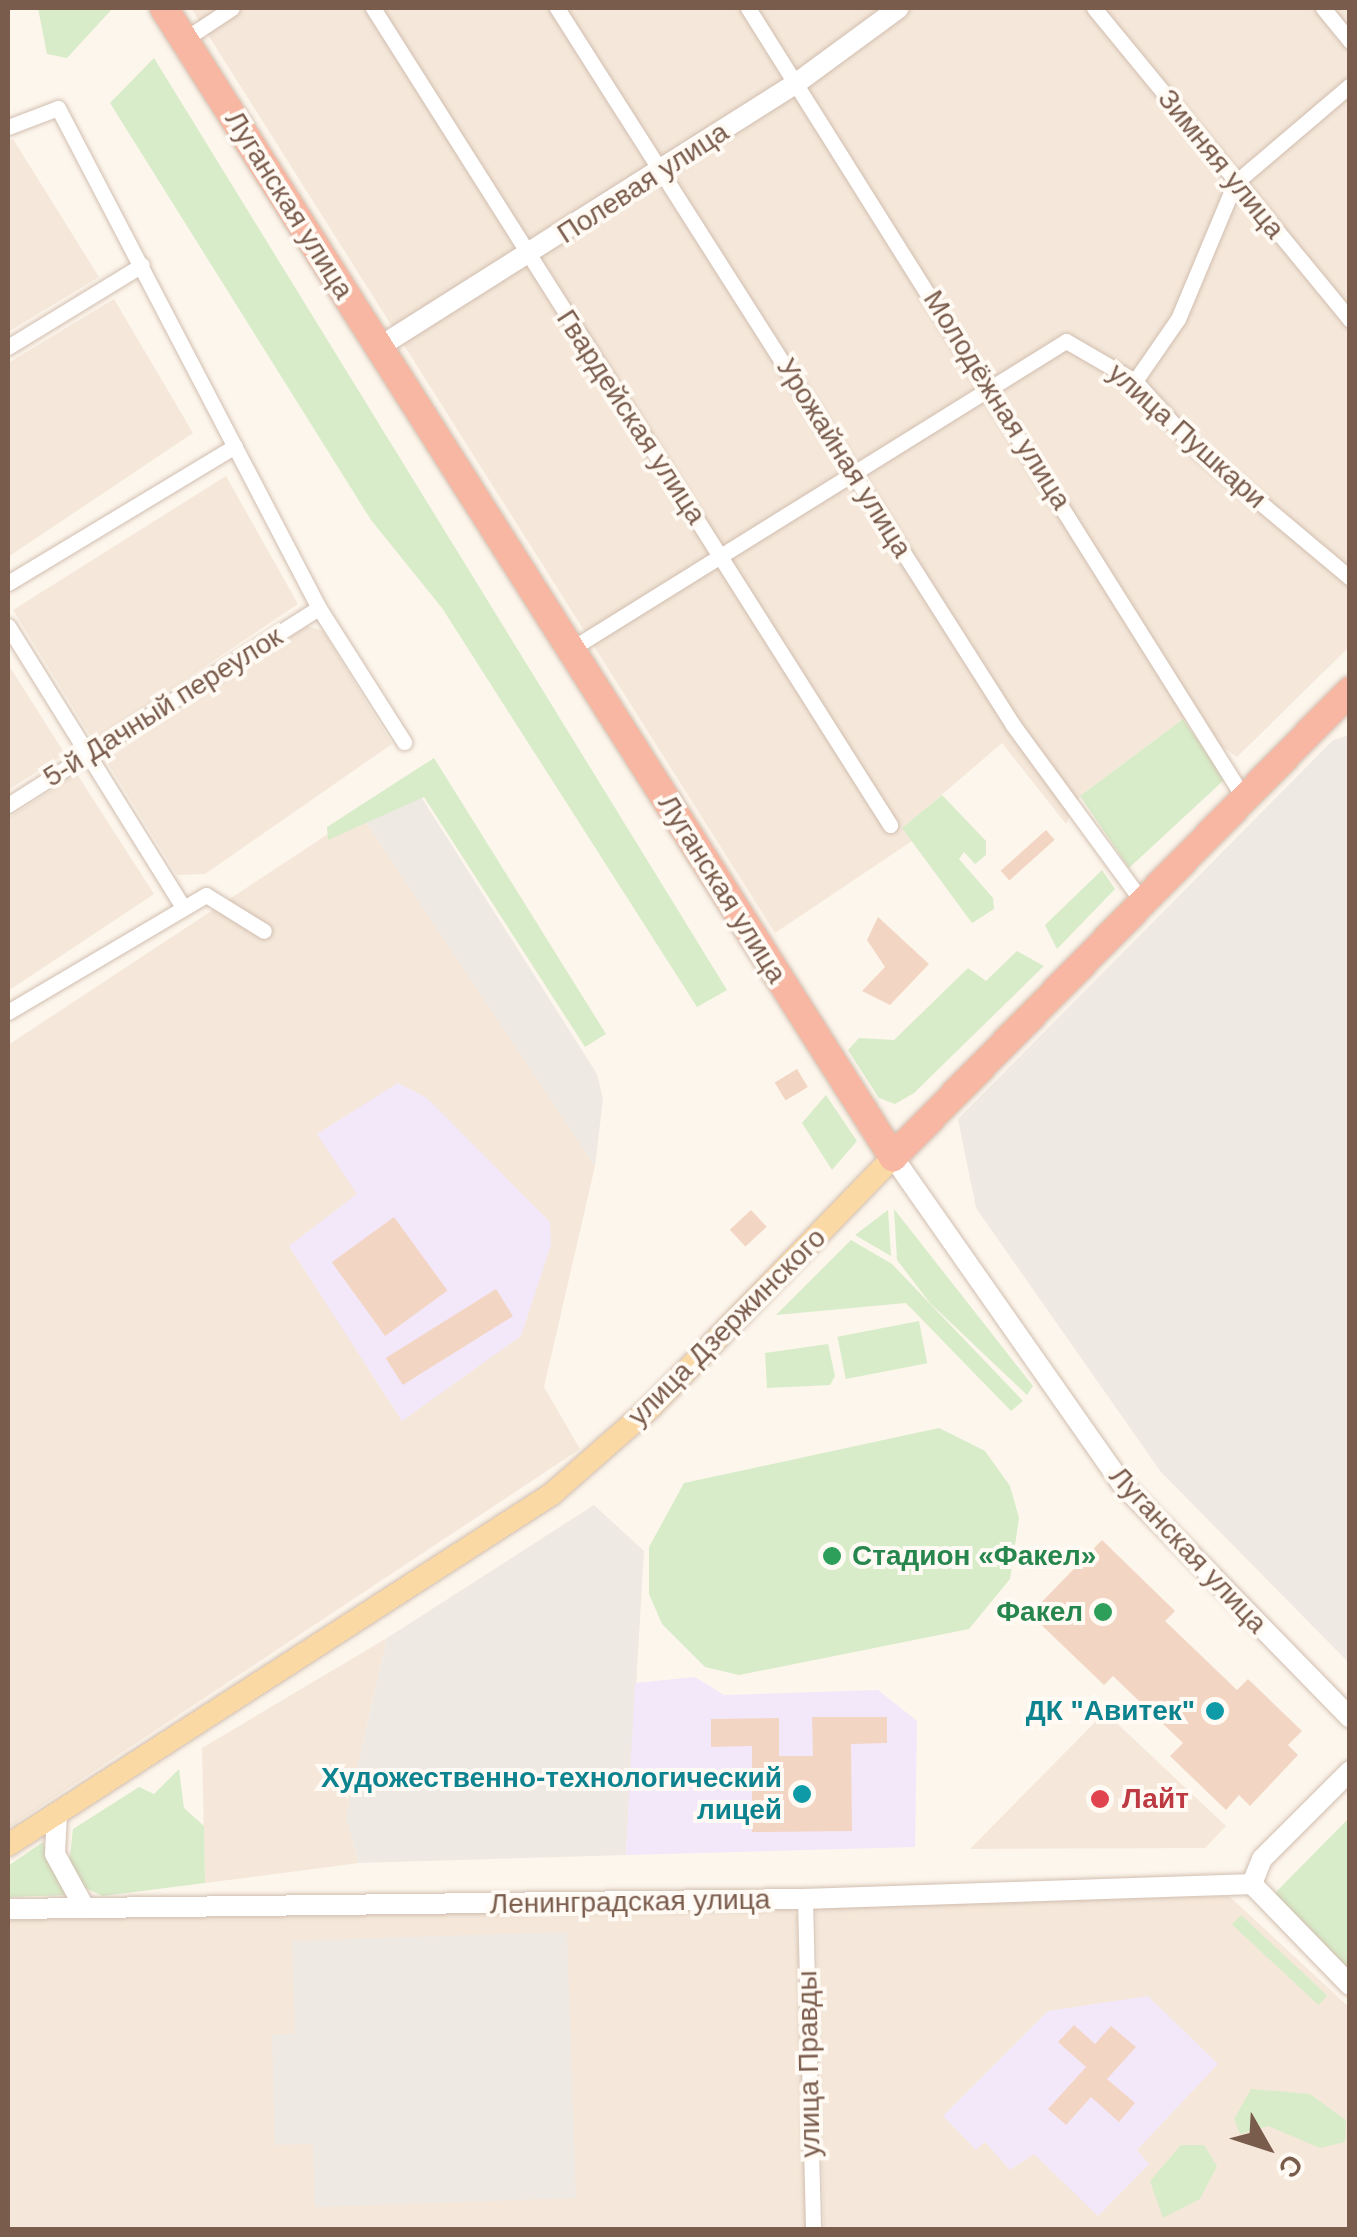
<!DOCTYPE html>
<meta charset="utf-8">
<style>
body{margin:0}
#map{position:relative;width:1357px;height:2237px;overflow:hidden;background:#fdf6ec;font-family:Helvetica,sans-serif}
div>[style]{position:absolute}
.residential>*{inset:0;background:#f5e8da}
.industrial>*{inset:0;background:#efe9e4}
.education>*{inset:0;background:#f3e8fa}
.green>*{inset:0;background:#d8ecc9;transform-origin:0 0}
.building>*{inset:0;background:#f3d5c3;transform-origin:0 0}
.roads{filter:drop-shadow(0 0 2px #d1beb0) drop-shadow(0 0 2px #d1beb0)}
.street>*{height:15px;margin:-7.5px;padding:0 7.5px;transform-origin:7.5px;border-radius:7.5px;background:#fff}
.secondary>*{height:20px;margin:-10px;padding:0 10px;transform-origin:10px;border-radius:10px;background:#fff}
.primary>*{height:22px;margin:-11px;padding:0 11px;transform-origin:11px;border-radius:11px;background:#fbd9a5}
.highway>*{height:28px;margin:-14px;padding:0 14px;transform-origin:14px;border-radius:14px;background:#f7b7a3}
.dots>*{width:28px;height:28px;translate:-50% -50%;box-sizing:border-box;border:5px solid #fffaf3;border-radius:50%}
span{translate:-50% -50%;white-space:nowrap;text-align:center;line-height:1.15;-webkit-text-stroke:8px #fffaf3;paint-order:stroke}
.street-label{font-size:28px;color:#7a5c4d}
.leisure-label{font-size:28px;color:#27864d;font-weight:700}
.left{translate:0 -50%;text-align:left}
.right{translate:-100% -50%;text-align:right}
.culture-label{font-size:28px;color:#0d838f;font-weight:700}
.health-label{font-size:28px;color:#be3a42;font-weight:700}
.frame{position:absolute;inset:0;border:10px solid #7a5c4d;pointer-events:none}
.north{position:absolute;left:1217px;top:2097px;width:100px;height:100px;-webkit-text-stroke:8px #fffaf3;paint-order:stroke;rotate:129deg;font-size:28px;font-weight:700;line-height:40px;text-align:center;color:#7a5c4d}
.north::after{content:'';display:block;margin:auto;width:35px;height:45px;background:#7a5c4d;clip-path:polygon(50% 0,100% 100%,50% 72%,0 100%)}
</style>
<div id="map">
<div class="residential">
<div style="clip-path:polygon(191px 8px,1349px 8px,1349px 647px,1237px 757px,1183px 719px,1080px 796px,1066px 824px,1002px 743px,903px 828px,912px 841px,775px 933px)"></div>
<div style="clip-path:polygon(13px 139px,99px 277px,8px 332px,8px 142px)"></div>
<div style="clip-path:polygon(114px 299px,193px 433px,8px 557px,8px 363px)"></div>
<div style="clip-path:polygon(226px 476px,298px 604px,98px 738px,90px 735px,13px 610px)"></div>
<div style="clip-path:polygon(307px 626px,323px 631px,392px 744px,205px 874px,177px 875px,106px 760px)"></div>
<div style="clip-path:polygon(8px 664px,65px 754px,8px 790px)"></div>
<div style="clip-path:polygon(77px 774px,154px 894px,8px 991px,8px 818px)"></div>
<div style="clip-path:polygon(360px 813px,595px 1166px,544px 1387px,580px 1449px,8px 1828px,8px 1045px)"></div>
<div style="clip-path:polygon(387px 1638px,346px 1817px,359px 1863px,205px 1883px,202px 1748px)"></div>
<div style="clip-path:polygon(1105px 1712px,1226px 1826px,1205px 1848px,970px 1849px)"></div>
<div style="clip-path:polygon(1229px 1896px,1349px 2007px,1349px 2229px,824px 2229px,816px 1906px)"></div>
<div style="clip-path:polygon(787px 1902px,797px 1916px,806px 2229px,8px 2229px,8px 1920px)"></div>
</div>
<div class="industrial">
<div style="clip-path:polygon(1349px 735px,1350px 735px,1349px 1663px,1161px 1472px,976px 1208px,958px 1119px,1333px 740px)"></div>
<div style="clip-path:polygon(411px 781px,597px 1074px,603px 1099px,595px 1166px,360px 813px)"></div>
<div style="clip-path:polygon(594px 1505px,644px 1551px,626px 1855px,359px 1863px,346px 1817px,387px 1638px)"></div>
<div style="clip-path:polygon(567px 1932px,576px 2198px,315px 2207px,313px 2144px,275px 2145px,272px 2035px,295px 2034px,292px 1941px)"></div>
</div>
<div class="education">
<div style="clip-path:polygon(398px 1083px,427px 1098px,550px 1222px,551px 1245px,521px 1336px,402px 1421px,289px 1246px,357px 1194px,317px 1134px)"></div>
<div style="clip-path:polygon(695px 1677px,724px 1695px,878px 1690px,917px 1721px,915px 1847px,626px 1855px,635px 1683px)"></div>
<div style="clip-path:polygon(1148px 1996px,1218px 2064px,1137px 2150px,1149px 2164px,1098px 2216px,1034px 2154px,1010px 2170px,985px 2142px,976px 2150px,943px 2116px,1048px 2011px)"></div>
</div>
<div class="green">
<div style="clip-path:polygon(38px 8px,113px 8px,67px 58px,47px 54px)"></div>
<div style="clip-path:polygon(154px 58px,727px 990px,697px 1007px,442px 608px,371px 520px,110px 103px)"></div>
<div style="clip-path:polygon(1183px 719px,1225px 779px,1129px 868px,1080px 796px)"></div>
<div style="clip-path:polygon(434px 758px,606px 1034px,585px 1047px,424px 797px,328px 840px,327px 827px)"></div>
<div style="clip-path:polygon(942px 795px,986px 841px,986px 855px,975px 864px,964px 852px,959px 859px,993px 898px,994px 909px,972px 923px,902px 828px)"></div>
<div style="clip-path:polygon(1102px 870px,1115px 889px,1057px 949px,1045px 925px)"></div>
<div style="clip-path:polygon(1017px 951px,1044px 966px,914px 1093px,895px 1104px,879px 1098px,848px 1050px,859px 1038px,894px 1040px,968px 968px,986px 981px)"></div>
<div style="clip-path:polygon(826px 1095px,857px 1141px,832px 1170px,802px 1123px)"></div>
<div style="clip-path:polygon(894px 1209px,1033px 1386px,1027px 1395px,930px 1303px,897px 1260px)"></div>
<div style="clip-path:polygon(888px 1210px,891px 1256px,855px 1235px)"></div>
<div style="clip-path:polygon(851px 1240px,892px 1264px,1023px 1401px,1011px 1411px,906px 1303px,776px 1315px)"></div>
<div style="left:919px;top:1321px;width:43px;height:83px;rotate:79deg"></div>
<div style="clip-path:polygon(828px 1344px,835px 1376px,830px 1385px,767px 1388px,765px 1353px)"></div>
<div style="clip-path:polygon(939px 1428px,985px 1451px,1010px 1486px,1019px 1518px,1010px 1579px,969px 1629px,739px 1675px,705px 1667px,662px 1624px,649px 1594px,649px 1547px,684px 1483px)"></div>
<div style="clip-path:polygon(179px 1769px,184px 1808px,204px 1826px,205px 1883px,103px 1896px,85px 1888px,69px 1865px,73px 1829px,139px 1787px,154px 1794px)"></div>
<div style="clip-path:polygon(1349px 1818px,1349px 1971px,1272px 1896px)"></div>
<div style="clip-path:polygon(43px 1842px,66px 1895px,8px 1897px,8px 1866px)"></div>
<div style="left:1241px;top:1915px;width:118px;height:13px;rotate:43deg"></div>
<div style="clip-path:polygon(1251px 2089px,1310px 2094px,1346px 2120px,1345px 2142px,1320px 2148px,1268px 2126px,1240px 2134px,1234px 2119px)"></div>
<div style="clip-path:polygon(1181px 2145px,1204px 2145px,1217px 2166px,1200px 2199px,1163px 2218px,1150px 2181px)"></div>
</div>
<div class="building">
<div style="left:1046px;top:830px;width:13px;height:61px;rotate:48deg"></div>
<div style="clip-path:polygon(878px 917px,929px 964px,890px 1005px,862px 991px,885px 967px,867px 940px)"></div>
<div style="left:797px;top:1069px;width:21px;height:26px;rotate:59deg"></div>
<div style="left:751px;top:1210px;width:23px;height:29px;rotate:47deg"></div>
<div style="left:394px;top:1217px;width:91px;height:77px;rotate:54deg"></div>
<div style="left:496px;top:1289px;width:32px;height:130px;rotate:58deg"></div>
<div style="clip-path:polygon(1102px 1540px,1175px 1611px,1165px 1621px,1237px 1690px,1248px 1679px,1302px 1731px,1288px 1745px,1298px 1755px,1250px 1806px,1239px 1795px,1226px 1810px,1170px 1756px,1183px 1743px,1113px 1676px,1104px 1685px,1030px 1614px)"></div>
<div style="clip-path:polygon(812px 1717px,887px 1717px,887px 1743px,851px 1744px,852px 1831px,752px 1832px,752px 1746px,711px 1747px,711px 1719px,779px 1718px,779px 1756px,813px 1756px)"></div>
<div style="clip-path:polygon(1074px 2025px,1095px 2044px,1111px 2026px,1136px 2047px,1107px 2079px,1135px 2103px,1119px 2122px,1091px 2097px,1066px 2125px,1048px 2109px,1086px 2067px,1058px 2042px)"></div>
</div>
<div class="roads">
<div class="street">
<div style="left:373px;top:8px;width:967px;rotate:57.67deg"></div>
<div style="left:557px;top:8px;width:850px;rotate:57.54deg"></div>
<div style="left:1013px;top:725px;width:217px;rotate:53.8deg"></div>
<div style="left:748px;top:8px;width:929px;rotate:57.88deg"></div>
<div style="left:1094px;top:8px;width:404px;rotate:50.6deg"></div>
<div style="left:1323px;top:8px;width:43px;rotate:50.7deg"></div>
<div style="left:185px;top:39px;width:56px;rotate:-33.4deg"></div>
<div style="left:8px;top:127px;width:53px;rotate:-20.8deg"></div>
<div style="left:58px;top:108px;width:564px;rotate:62.44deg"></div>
<div style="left:319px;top:608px;width:159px;rotate:57.6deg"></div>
<div style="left:8px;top:347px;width:157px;rotate:-31.5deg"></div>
<div style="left:1135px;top:381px;width:75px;rotate:-55.3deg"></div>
<div style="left:1178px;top:319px;width:147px;rotate:-67.3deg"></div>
<div style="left:1235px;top:183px;width:151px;rotate:-40.4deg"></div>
<div style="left:8px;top:583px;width:265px;rotate:-31.1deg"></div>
<div style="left:8px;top:626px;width:329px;rotate:58.1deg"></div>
<div style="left:571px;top:649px;width:583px;rotate:-31.89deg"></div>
<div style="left:1066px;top:341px;width:80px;rotate:30.1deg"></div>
<div style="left:1135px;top:381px;width:89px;rotate:48.2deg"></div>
<div style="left:1194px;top:447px;width:204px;rotate:40deg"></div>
<div style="left:8px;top:805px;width:368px;rotate:-32.4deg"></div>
<div style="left:8px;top:1012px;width:230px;rotate:-30.6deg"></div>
<div style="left:206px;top:895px;width:68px;rotate:31.8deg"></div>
<div style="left:805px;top:1899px;width:331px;rotate:88.6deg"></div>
</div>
<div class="secondary">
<div style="left:379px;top:347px;width:491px;rotate:-32.3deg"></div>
<div style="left:794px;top:85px;width:130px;rotate:-36.3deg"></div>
<div style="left:893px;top:1157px;width:399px;rotate:55deg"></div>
<div style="left:1122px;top:1484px;width:327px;rotate:45.7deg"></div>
<div style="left:1350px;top:1771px;width:124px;rotate:135deg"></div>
<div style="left:1262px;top:1859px;width:27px;rotate:112deg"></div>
<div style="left:1252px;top:1884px;width:141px;rotate:45.9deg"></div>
<div style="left:57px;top:1813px;width:41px;rotate:92.8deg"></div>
<div style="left:55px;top:1854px;width:60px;rotate:61.3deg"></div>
<div style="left:8px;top:1909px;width:797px;rotate:-0.72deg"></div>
<div style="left:805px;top:1899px;width:447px;rotate:-1.9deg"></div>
</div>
<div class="primary">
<div style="left:8px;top:1845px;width:647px;rotate:-32.83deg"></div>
<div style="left:552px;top:1494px;width:130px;rotate:-41.3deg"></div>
<div style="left:650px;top:1408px;width:349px;rotate:-45.9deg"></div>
</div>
<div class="highway">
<div style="left:164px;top:8px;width:1361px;rotate:57.61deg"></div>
<div style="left:893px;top:1157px;width:653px;rotate:-45.56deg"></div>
</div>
</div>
<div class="dots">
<div style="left:832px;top:1556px;background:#2e9e5b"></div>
<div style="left:1103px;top:1612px;background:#2e9e5b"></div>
<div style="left:1215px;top:1711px;background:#0f9aa8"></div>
<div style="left:802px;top:1794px;background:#0f9aa8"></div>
<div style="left:1100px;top:1799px;background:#e0444e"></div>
</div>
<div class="street-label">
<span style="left:1221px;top:164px;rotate:51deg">Зимняя улица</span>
<span style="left:643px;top:183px;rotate:-33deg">Полевая улица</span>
<span style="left:289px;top:205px;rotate:58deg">Луганская улица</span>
<span style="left:997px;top:400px;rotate:58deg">Молодёжная улица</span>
<span style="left:631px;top:417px;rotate:57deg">Гвардейская улица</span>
<span style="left:1187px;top:436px;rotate:42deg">улица Пушкари</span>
<span style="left:844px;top:458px;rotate:58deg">Урожайная улица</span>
<span style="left:163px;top:707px;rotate:-32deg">5-й Дачный переулок</span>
<span style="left:722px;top:889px;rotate:58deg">Луганская улица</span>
<span style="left:727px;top:1327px;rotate:-45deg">улица Дзержинского</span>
<span style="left:1188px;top:1550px;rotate:47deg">Луганская улица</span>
<span style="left:630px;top:1902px;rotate:-1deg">Ленинградская улица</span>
<span style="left:809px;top:2064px;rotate:-91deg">улица Правды</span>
</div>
<div class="leisure-label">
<span class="left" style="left:852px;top:1556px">Стадион «Факел»</span>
<span class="right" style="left:1083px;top:1612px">Факел</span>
</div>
<div class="culture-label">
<span class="right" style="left:1195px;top:1711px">ДК "Авитек"</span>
<span class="right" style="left:782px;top:1794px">Художественно-технологический<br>лицей</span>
</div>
<div class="health-label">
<span class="left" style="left:1122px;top:1799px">Лайт</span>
</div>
<div class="frame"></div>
<div class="north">С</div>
</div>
